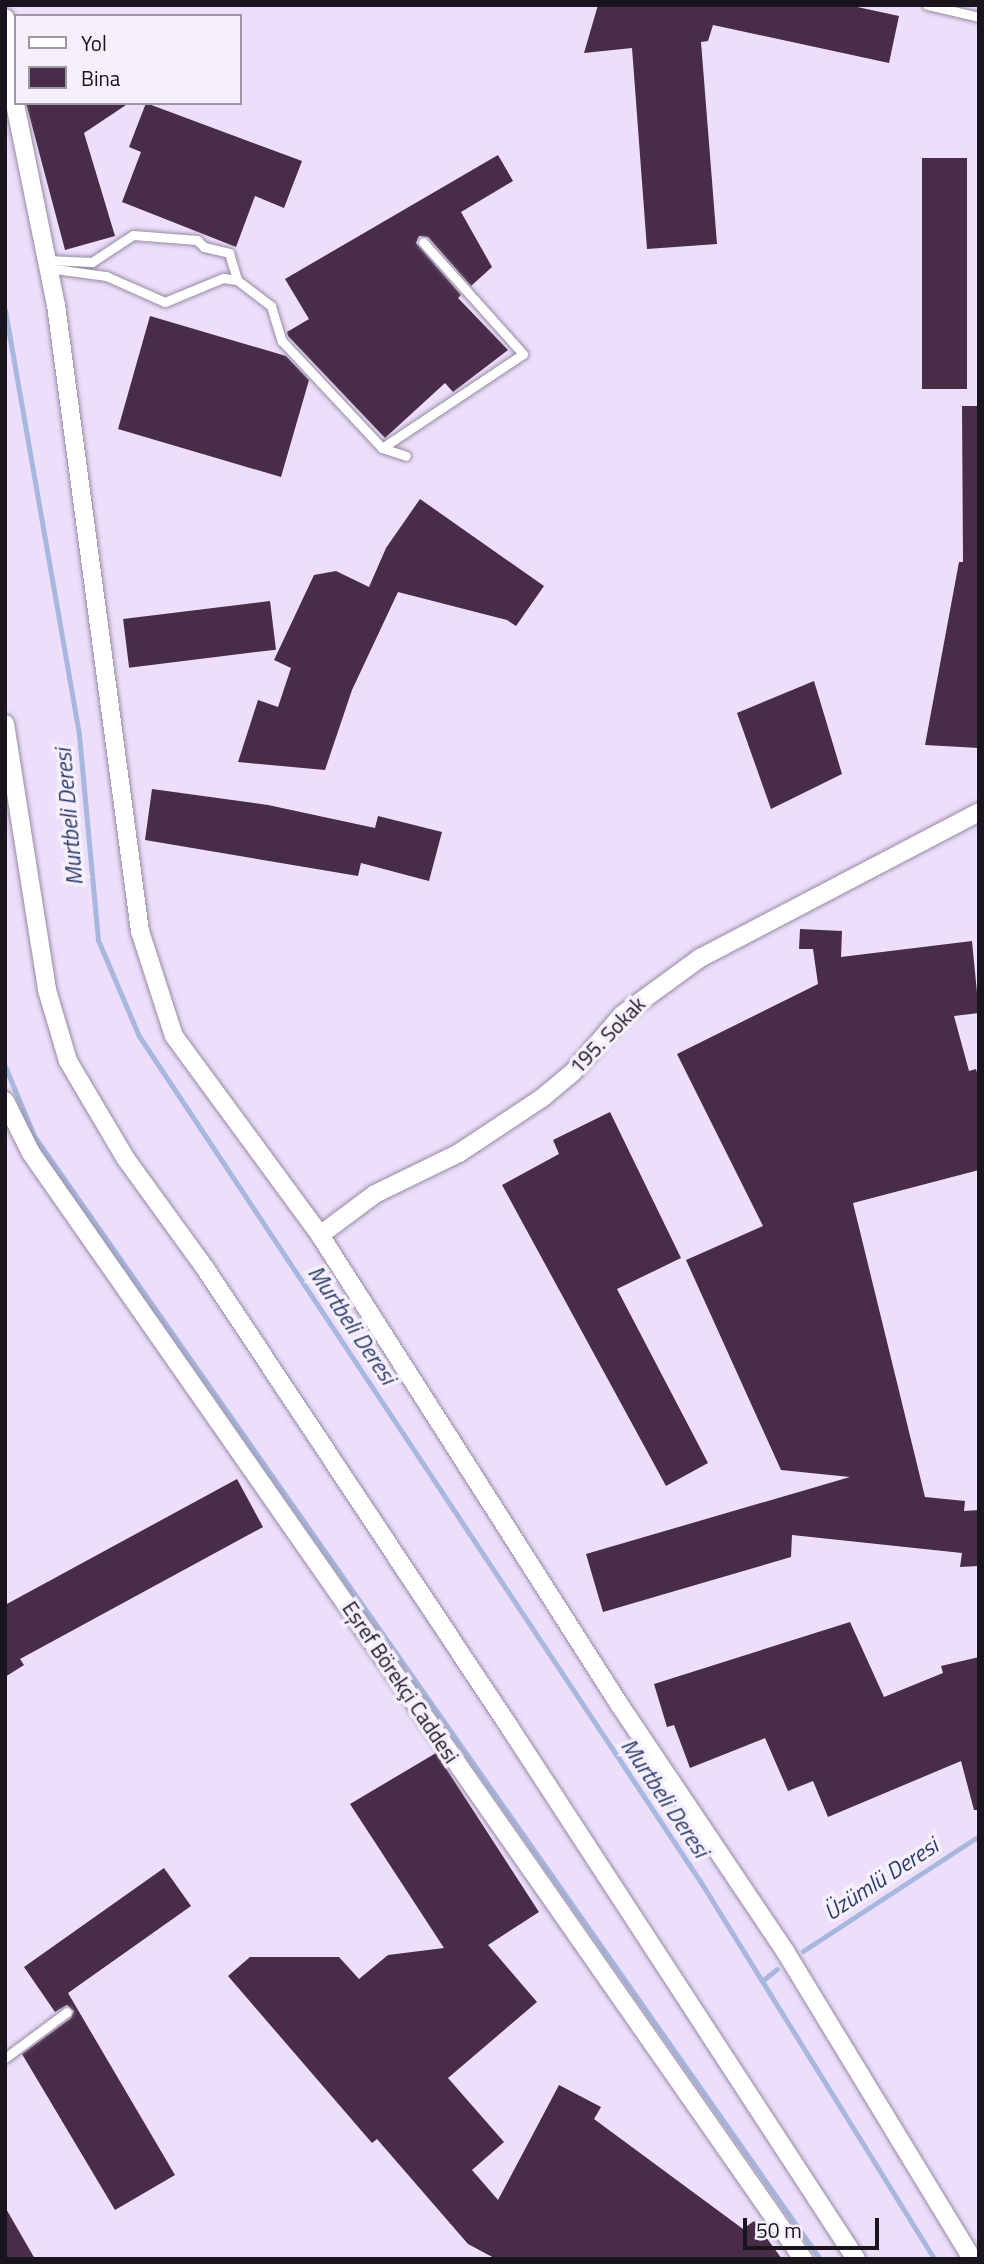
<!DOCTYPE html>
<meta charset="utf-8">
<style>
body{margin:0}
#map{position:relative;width:984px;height:2264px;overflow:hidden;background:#eddffb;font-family:"Titillium Web",sans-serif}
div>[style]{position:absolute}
.stream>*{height:5px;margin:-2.5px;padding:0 2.5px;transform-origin:2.5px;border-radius:2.5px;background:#a8b7de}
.building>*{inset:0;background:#482c48;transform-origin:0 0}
.roads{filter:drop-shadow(0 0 2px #968aa3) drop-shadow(0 0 2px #968aa3)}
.service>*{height:9px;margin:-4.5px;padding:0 4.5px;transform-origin:4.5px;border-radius:4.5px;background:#fff}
.minor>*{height:18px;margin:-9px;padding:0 9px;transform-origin:9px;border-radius:9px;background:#fff}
span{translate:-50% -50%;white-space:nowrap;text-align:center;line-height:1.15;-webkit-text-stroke:7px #f5f0fb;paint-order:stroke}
.street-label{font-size:21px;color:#19141e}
.water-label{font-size:23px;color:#2d3c6e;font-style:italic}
.frame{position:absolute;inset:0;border:7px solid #19141e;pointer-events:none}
.legend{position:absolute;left:14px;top:14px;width:228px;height:91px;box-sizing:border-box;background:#f5f0fb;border:2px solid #9d98a3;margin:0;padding:9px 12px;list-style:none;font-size:21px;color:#19141e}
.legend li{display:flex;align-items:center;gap:14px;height:35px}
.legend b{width:35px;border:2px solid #9d98a3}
.scale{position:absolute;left:743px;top:2218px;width:136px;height:32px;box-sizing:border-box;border:4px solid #19141e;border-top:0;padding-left:9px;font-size:21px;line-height:24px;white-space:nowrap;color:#19141e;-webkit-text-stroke:5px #f5f0fb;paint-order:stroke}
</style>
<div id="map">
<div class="stream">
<div style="left:5px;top:310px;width:431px;rotate:80.1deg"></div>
<div style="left:79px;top:735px;width:206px;rotate:84.7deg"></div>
<div style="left:98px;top:940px;width:104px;rotate:66.9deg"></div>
<div style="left:139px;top:1036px;width:1014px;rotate:56.42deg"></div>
<div style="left:700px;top:1881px;width:445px;rotate:58.2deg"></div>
<div style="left:5px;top:1066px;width:76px;rotate:67.5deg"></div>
<div style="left:34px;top:1136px;width:1371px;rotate:55.01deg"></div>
<div style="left:803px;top:1951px;width:210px;rotate:-33.2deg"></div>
<div style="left:762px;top:1981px;width:19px;rotate:-39deg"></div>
</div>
<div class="building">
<div style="clip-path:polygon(598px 5px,848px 5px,899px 16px,889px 63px,713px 25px,708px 41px,701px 42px,717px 244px,647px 249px,632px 48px,584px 53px)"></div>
<div style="clip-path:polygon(26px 103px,129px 103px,84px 133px,115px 236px,65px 250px)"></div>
<div style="clip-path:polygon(146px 103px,302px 161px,284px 208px,255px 196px,236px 247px,122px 202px,141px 152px,129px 147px)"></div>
<div style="clip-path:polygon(498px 155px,513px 181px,461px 212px,492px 267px,471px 286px,428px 237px,419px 236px,416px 243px,461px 295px,458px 298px,508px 350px,453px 392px,445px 383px,385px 438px,288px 336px,287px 332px,309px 319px,285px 279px)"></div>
<div style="left:922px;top:158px;width:45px;height:231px"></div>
<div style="clip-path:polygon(150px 316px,286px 356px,309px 380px,281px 477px,118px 429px)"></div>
<div style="clip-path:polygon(962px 406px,979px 406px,979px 748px,925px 745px,959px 562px,963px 562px)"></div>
<div style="clip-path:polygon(420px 499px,544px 586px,516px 626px,507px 620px,398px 592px,352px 690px,325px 770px,238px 762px,258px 700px,278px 707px,291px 668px,274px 660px,314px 575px,336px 571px,369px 587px,386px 548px)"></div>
<div style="left:270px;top:601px;width:49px;height:148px;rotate:83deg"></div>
<div style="clip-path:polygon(814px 681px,842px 774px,771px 809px,737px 713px)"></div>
<div style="clip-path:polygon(152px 789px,268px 805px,375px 828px,378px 816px,442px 832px,429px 881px,361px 863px,358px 876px,145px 840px)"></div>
<div style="clip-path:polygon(800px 929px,842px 931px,841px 957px,972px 941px,979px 1013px,954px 1016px,969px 1071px,976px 1069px,979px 1079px,979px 1170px,853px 1203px,925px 1497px,965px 1501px,964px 1511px,979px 1510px,979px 1566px,960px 1567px,962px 1553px,792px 1535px,791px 1557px,603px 1612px,586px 1554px,850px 1477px,781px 1470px,686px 1260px,763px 1226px,677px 1054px,818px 984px,813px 949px,799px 949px)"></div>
<div style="clip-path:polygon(610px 1112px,681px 1258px,617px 1289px,708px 1463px,666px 1486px,502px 1185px,559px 1154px,553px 1140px)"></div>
<div style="clip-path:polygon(237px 1479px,263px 1527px,20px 1659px,24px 1665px,5px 1677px,5px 1605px)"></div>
<div style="clip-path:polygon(850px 1622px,884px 1697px,943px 1673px,941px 1666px,979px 1657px,979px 1810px,974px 1810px,961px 1761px,828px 1817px,813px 1781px,788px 1791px,765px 1738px,690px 1768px,674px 1725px,667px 1727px,654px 1684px)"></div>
<div style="clip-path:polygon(436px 1753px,539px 1912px,488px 1945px,537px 2002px,448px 2078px,504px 2142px,472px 2170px,498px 2200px,559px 2085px,601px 2107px,594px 2119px,743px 2229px,754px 2221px,782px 2259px,496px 2259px,468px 2244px,377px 2139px,372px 2143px,228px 1976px,250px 1957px,339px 1957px,359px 1979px,388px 1955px,444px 1948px,350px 1804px)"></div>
<div style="clip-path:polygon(164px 1868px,191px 1906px,68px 1993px,175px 2175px,115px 2210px,22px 2054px,71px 2018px,74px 2011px,67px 2005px,55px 2012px,24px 1967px)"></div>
<div style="clip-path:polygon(5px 2207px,35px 2259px,5px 2259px)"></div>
</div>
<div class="roads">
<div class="service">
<div style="left:927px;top:5px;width:53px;rotate:13deg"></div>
<div style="left:47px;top:260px;width:45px;rotate:2.5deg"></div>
<div style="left:92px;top:262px;width:49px;rotate:-33.4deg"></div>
<div style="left:133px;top:235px;width:64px;rotate:4.5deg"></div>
<div style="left:197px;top:240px;width:10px;rotate:45deg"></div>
<div style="left:204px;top:247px;width:26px;rotate:13deg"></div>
<div style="left:229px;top:253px;width:28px;rotate:73deg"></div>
<div style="left:48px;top:268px;width:59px;rotate:7.9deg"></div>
<div style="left:106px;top:276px;width:64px;rotate:23.8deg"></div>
<div style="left:165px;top:302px;width:63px;rotate:-22.5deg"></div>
<div style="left:223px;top:278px;width:14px;rotate:8deg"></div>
<div style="left:237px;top:280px;width:43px;rotate:37.4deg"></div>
<div style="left:271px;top:306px;width:37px;rotate:73deg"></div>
<div style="left:282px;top:341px;width:146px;rotate:46.9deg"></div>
<div style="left:382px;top:448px;width:25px;rotate:18deg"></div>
<div style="left:382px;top:448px;width:169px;rotate:-33.7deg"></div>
<div style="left:523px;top:354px;width:150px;rotate:-131.8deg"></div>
<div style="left:5px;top:2058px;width:77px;rotate:-36.6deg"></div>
</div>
<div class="minor">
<div style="left:5px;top:18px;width:81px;rotate:83.7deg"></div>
<div style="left:14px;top:99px;width:210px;rotate:78.5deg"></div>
<div style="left:56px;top:305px;width:632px;rotate:82.36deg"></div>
<div style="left:140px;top:931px;width:110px;rotate:72.1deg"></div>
<div style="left:174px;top:1036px;width:247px;rotate:53.7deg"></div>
<div style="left:320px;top:1235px;width:556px;rotate:57.48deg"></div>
<div style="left:619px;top:1704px;width:298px;rotate:56.1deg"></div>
<div style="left:785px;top:1951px;width:360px;rotate:58.7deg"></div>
<div style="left:5px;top:724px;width:269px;rotate:81deg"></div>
<div style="left:47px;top:990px;width:74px;rotate:73.5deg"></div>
<div style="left:68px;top:1061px;width:114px;rotate:59.4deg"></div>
<div style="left:126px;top:1159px;width:138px;rotate:54.1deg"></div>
<div style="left:207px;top:1271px;width:548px;rotate:56.45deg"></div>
<div style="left:510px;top:1728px;width:634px;rotate:56.91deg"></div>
<div style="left:5px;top:1101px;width:58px;rotate:63.4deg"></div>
<div style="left:31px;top:1153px;width:1349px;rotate:55.08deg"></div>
<div style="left:320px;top:1235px;width:69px;rotate:-36.7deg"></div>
<div style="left:375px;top:1194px;width:93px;rotate:-26deg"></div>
<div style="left:459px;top:1153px;width:100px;rotate:-33.5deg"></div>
<div style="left:542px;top:1098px;width:40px;rotate:-40deg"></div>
<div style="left:573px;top:1072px;width:75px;rotate:-49.3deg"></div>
<div style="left:622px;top:1015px;width:97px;rotate:-36.2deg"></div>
<div style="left:700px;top:958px;width:315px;rotate:-27.6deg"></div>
</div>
</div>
<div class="street-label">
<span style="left:607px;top:1035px;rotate:-46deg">195. Sokak</span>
<span style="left:401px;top:1682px;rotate:56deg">Eşref Börekçi Caddesi</span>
</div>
<div class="water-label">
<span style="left:69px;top:817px;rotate:-95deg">Murtbeli Deresi</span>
<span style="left:352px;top:1325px;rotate:56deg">Murtbeli Deresi</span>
<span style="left:665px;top:1798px;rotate:56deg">Murtbeli Deresi</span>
<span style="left:881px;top:1879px;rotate:-33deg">Üzümlü Deresi</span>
</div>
<div class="frame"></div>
<ul class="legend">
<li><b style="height:9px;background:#fff"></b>Yol</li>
<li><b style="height:19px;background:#482c48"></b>Bina</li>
</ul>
<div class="scale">50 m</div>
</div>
